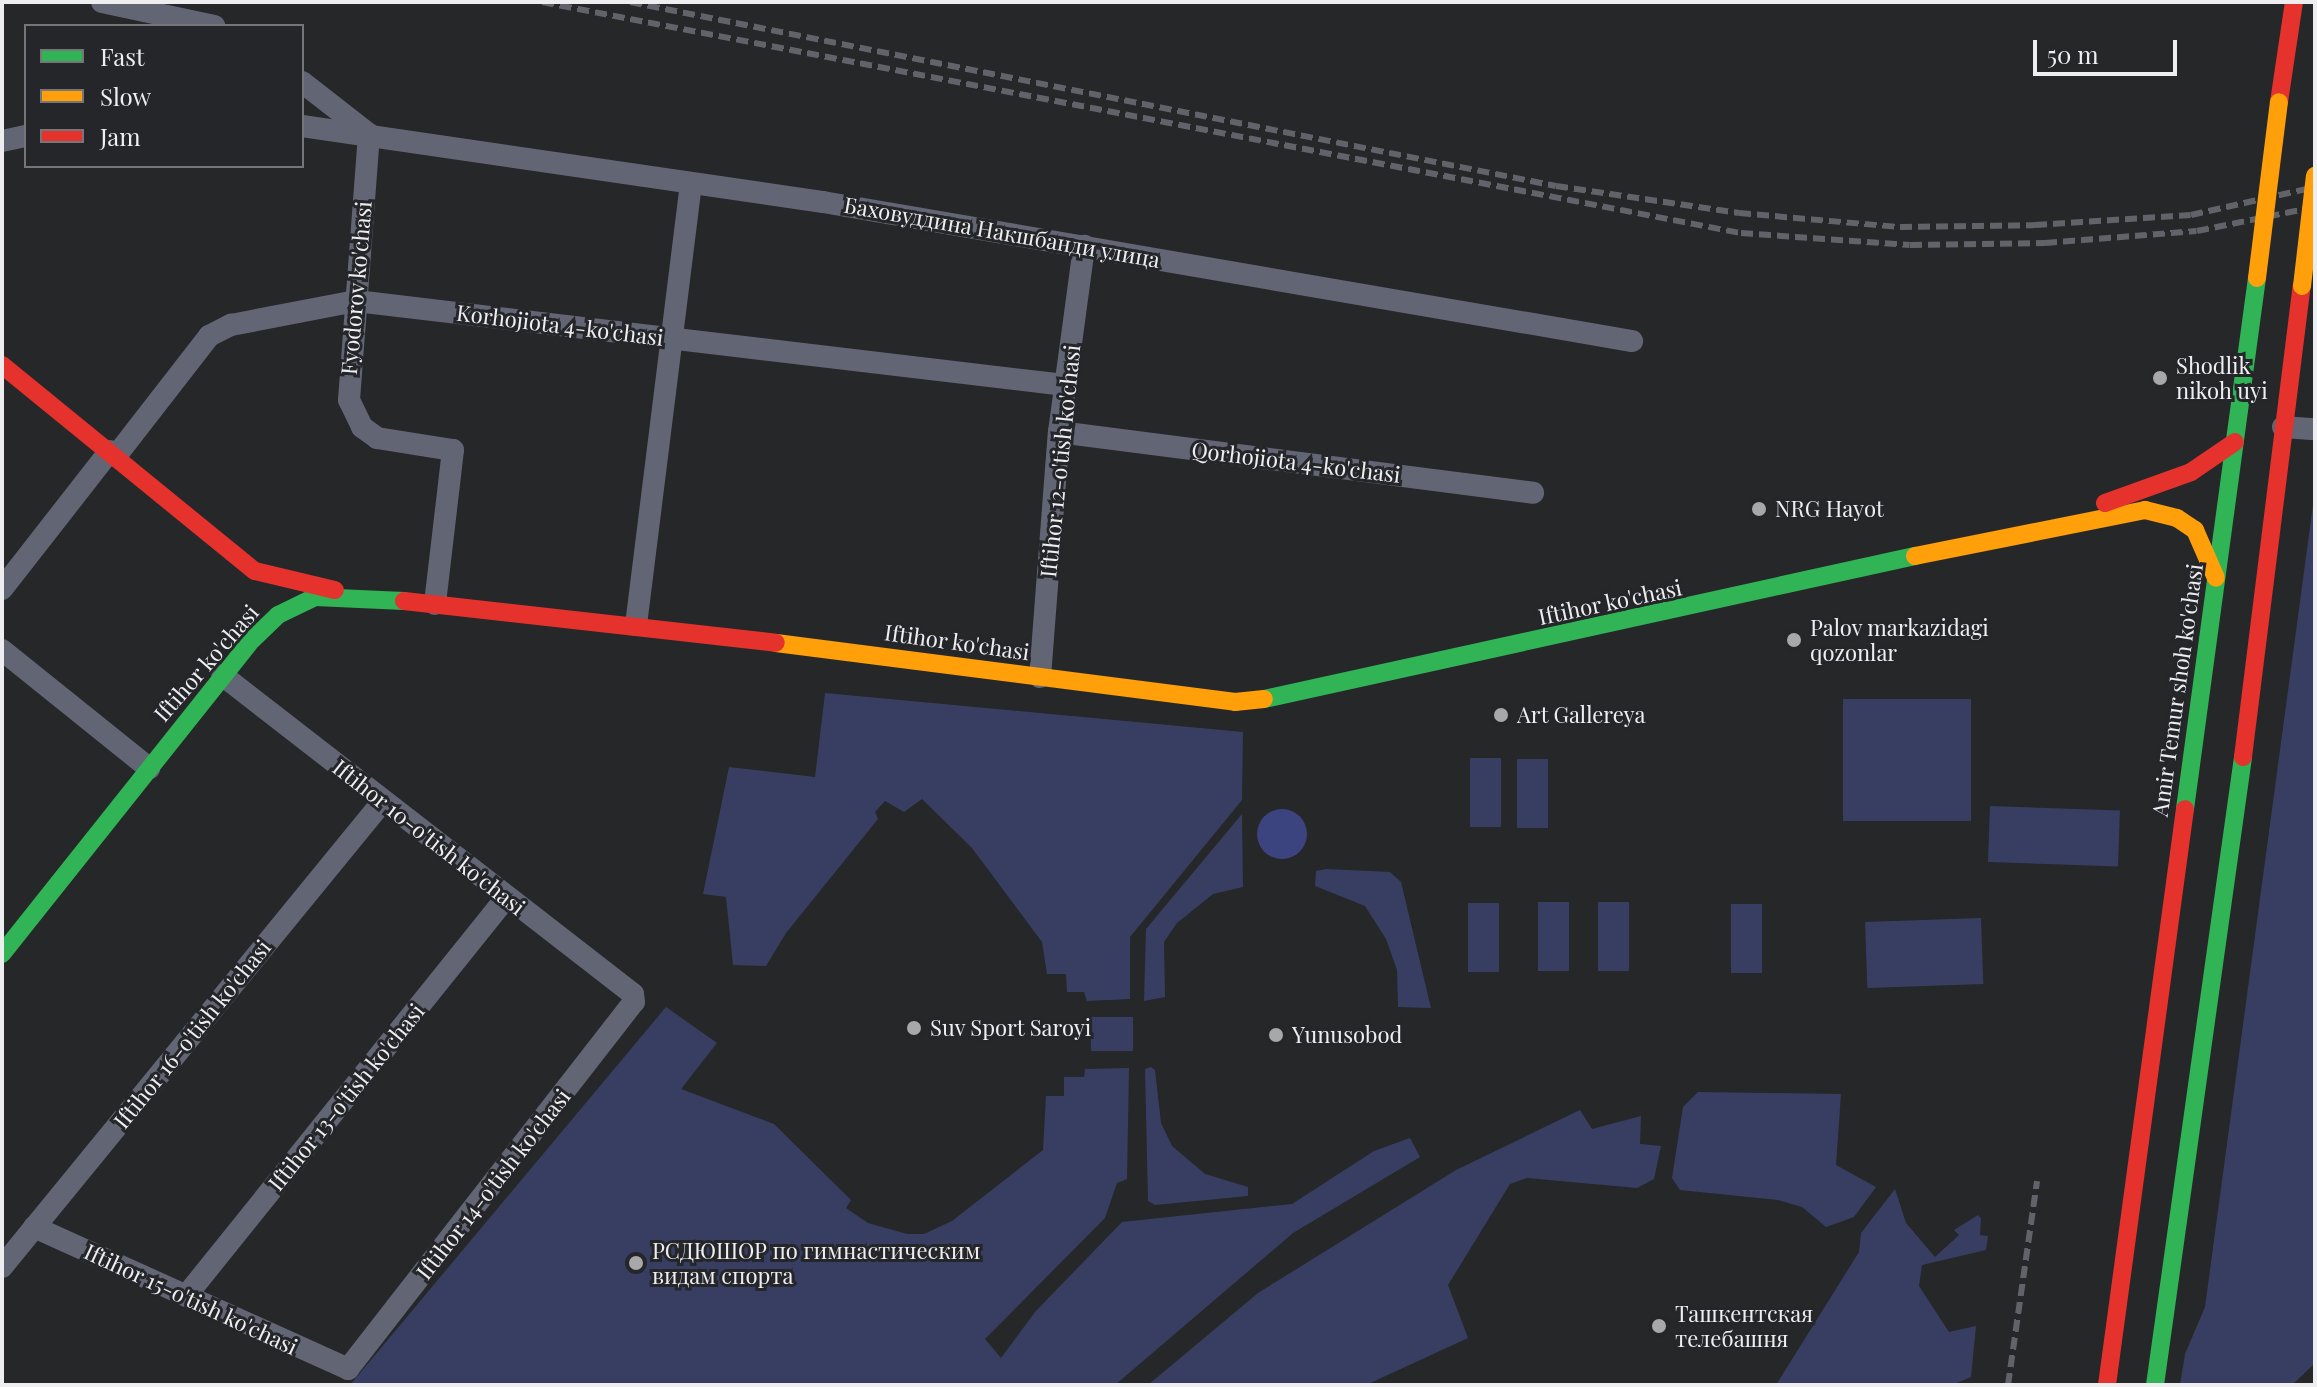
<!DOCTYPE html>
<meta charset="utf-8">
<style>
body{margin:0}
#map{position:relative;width:2317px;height:1387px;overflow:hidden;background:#262729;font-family:"Playfair Display",serif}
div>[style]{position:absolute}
.green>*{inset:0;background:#383e61;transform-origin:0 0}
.water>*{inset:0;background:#3b447f}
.round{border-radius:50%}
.street>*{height:22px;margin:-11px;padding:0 11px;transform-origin:11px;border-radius:11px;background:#626574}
.fast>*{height:18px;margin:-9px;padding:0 9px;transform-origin:9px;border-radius:9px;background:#30b455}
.slow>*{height:18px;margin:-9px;padding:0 9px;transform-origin:9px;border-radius:9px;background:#ff9f0a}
.jam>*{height:18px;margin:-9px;padding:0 9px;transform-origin:9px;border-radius:9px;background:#e5322d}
.rail>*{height:6px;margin-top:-3px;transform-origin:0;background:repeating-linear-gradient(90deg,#62636a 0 12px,transparent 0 18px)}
.slow-bridge>*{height:18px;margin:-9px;padding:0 9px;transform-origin:9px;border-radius:9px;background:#ff9f0a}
.dots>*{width:22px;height:22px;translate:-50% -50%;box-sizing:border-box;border:4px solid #25262a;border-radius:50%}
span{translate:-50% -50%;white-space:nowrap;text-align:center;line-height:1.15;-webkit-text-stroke:6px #25262a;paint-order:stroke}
.street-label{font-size:22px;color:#eeeef1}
.poi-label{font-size:22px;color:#eeeef1}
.left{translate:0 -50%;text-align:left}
.frame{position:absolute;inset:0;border:4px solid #eeeef1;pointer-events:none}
.legend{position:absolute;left:24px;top:24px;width:280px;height:144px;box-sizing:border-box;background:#25262a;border:2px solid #75767a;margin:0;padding:10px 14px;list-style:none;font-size:24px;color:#eeeef1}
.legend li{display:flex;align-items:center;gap:16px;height:40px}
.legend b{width:40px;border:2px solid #75767a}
.scale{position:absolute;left:2033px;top:40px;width:144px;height:36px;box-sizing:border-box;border:4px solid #eeeef1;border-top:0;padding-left:10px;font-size:24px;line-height:28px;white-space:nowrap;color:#eeeef1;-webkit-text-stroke:6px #25262a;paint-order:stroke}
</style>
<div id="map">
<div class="green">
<div style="clip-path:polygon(2315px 490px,2315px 1363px,2292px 1385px,2180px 1385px,2185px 1354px,2205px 1307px)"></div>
<div style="clip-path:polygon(825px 693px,1243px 732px,1242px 800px,1130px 937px,1130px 999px,1087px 1001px,1084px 992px,1067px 992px,1066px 974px,1047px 974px,1042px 942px,972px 848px,922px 799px,904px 812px,885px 801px,875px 812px,878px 819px,786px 933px,766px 966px,733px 965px,726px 897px,703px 894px,729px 767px,815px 777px)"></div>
<div style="left:1843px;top:699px;width:128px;height:122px"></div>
<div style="left:1470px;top:758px;width:31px;height:69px"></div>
<div style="left:1517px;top:759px;width:31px;height:69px"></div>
<div style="left:1990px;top:806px;width:130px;height:56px;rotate:2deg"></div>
<div style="clip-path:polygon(1242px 814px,1243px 887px,1213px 894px,1177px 923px,1164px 942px,1165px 997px,1144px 1001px,1146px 929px)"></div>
<div style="clip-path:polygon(1326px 869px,1390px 872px,1401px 882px,1431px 1008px,1398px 1007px,1397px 970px,1386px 939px,1365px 906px,1315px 886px,1316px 871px)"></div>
<div style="left:1538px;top:902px;width:31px;height:69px"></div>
<div style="left:1598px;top:902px;width:31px;height:69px"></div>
<div style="left:1468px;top:903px;width:31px;height:69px"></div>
<div style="left:1731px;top:904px;width:31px;height:69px"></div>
<div style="left:1981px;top:918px;width:66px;height:116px;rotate:88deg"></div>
<div style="clip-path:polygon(666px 1007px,717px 1043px,681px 1089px,774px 1124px,851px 1200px,846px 1208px,868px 1223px,907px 1234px,924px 1234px,952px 1221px,1043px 1150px,1046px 1096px,1064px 1096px,1064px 1077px,1084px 1077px,1085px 1069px,1129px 1068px,1127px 1179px,1117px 1183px,1105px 1218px,985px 1339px,1001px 1358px,1035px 1312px,1122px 1222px,1292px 1204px,1374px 1151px,1410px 1138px,1420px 1157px,1293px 1233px,1115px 1385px,350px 1385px)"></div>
<div style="left:1091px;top:1017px;width:42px;height:34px"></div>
<div style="clip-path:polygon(1151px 1067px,1155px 1070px,1161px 1123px,1172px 1146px,1205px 1174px,1248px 1187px,1248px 1196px,1155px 1205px,1148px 1201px,1145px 1069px)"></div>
<div style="clip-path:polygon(1698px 1092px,1841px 1094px,1836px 1165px,1876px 1187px,1854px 1217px,1826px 1227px,1802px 1207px,1778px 1200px,1680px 1190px,1672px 1178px,1683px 1107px)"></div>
<div style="clip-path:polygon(1580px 1110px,1592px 1129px,1641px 1116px,1640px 1144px,1661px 1146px,1654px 1179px,1637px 1188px,1527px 1178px,1510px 1184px,1448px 1285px,1468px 1338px,1366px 1385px,1148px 1385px,1258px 1293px,1456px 1170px)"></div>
<div style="clip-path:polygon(1895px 1189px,1906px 1223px,1935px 1257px,1959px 1235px,1954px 1230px,1978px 1215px,1981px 1218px,1980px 1235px,1988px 1236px,1986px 1250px,1922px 1265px,1919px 1286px,1949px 1332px,1976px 1326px,1971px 1377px,1952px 1385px,1776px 1385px,1859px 1252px,1861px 1233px)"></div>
</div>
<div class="water">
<div class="round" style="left:1257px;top:809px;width:50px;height:50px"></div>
</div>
<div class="street">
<div style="left:102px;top:2px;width:115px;rotate:12.1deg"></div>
<div style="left:302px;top:82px;width:80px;rotate:37.9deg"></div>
<div style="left:302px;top:126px;width:527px;rotate:8.3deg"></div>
<div style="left:823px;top:202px;width:821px;rotate:9.75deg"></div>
<div style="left:369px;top:134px;width:267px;rotate:94.3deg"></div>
<div style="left:349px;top:400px;width:30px;rotate:64deg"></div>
<div style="left:362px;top:427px;width:19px;rotate:36deg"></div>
<div style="left:377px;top:438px;width:77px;rotate:9deg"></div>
<div style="left:453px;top:450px;width:155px;rotate:96.7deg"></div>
<div style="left:2px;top:141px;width:25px;rotate:-12deg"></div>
<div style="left:2283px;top:427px;width:32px;rotate:4deg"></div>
<div style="left:1059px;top:432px;width:478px;rotate:7.3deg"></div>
<div style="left:116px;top:456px;width:152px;rotate:-52.2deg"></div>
<div style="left:209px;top:336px;width:25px;rotate:-27deg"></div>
<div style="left:231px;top:325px;width:127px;rotate:-10.9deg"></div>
<div style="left:356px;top:301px;width:714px;rotate:6.76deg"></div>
<div style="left:2px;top:589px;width:175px;rotate:-52deg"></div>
<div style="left:636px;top:625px;width:443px;rotate:-82.9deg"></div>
<div style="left:2px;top:650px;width:189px;rotate:38.8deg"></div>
<div style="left:1040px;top:677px;width:246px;rotate:-85.6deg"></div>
<div style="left:1059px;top:432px;width:188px;rotate:-82.3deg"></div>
<div style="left:34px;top:1227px;width:345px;rotate:24.3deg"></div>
<div style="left:348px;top:1369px;width:465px;rotate:-52.1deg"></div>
<div style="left:634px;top:1002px;width:8px;rotate:-97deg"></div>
<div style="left:633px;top:994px;width:520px;rotate:-142.18deg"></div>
<div style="left:2px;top:1267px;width:602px;rotate:-50.73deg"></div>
<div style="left:186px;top:1296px;width:511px;rotate:-51.2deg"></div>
</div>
<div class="fast">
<div style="left:1264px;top:699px;width:667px;rotate:-12.39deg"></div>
<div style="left:2185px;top:809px;width:536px;rotate:-82.28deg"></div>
<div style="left:2px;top:954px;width:397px;rotate:-51.5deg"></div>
<div style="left:249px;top:643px;width:40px;rotate:-44deg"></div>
<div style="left:278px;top:615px;width:41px;rotate:-25.9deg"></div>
<div style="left:315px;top:597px;width:89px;rotate:2.6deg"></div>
<div style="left:2155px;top:1385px;width:634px;rotate:-82.02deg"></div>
</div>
<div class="slow">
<div style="left:1915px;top:556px;width:235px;rotate:-11.3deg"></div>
<div style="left:2145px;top:510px;width:33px;rotate:14deg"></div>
<div style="left:2177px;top:518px;width:22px;rotate:34deg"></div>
<div style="left:2195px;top:530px;width:52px;rotate:66.4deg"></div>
<div style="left:776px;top:643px;width:463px;rotate:7.3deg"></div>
<div style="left:1235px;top:702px;width:29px;rotate:-6deg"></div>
</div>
<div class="jam">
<div style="left:2279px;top:102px;width:101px;rotate:-81.5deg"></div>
<div style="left:2px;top:365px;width:326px;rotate:39.2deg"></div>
<div style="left:255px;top:571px;width:82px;rotate:13.4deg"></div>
<div style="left:2105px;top:503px;width:91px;rotate:-19.8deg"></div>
<div style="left:2191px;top:472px;width:53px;rotate:-34.3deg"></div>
<div style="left:404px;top:601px;width:374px;rotate:6.4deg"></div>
<div style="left:2243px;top:757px;width:475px;rotate:-82.9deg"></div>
<div style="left:2107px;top:1385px;width:581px;rotate:-82.29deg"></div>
</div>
<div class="rail">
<div style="left:542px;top:2px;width:1221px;rotate:10.91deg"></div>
<div style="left:1741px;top:233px;width:169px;rotate:4.1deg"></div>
<div style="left:1910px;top:245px;width:135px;rotate:-0.8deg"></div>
<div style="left:2045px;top:243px;width:152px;rotate:-4.5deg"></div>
<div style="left:2197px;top:231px;width:120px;rotate:-11.5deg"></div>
<div style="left:630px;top:2px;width:944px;rotate:11.24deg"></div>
<div style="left:1556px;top:186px;width:185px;rotate:8.4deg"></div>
<div style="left:1739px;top:213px;width:162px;rotate:5deg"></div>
<div style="left:1900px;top:227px;width:135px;rotate:-0.8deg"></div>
<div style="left:2035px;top:225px;width:156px;rotate:-3.7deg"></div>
<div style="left:2191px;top:215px;width:127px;rotate:-12.7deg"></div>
<div style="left:2008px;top:1385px;width:206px;rotate:-81.9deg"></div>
</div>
<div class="slow-bridge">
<div style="left:2257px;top:278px;width:177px;rotate:-82.9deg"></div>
<div style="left:2302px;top:286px;width:111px;rotate:-83.3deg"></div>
</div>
<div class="dots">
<div style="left:2160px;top:378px;background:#a8a8ab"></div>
<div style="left:1759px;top:509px;background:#a8a8ab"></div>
<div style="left:1794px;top:640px;background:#a8a8ab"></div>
<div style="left:1501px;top:715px;background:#a8a8ab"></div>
<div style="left:914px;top:1028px;background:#a8a8ab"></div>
<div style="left:1276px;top:1035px;background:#a8a8ab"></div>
<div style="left:636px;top:1263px;background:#a8a8ab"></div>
<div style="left:1659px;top:1326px;background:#a8a8ab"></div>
</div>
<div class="street-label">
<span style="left:1002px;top:232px;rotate:10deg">Баховуддина Накшбанди улица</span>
<span style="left:356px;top:288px;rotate:-85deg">Fyodorov ko'chasi</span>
<span style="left:560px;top:325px;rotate:7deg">Korhojiota 4-ko'chasi</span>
<span style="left:1060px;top:461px;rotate:-84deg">Iftihor 12-o'tish ko'chasi</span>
<span style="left:1296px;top:462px;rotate:7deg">Qorhojiota 4-ko'chasi</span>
<span style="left:1610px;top:602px;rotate:-12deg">Iftihor ko'chasi</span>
<span style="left:957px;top:642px;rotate:8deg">Iftihor ko'chasi</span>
<span style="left:206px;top:663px;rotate:-49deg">Iftihor ko'chasi</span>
<span style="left:2177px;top:690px;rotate:-82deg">Amir Temur shoh ko'chasi</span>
<span style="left:429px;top:837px;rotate:38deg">Iftihor 10-o'tish ko'chasi</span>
<span style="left:192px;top:1034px;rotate:-51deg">Iftihor 16-o'tish ko'chasi</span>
<span style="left:346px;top:1097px;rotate:-51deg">Iftihor 13-o'tish ko'chasi</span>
<span style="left:493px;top:1184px;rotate:-52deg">Iftihor 14-o'tish ko'chasi</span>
<span style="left:191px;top:1299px;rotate:25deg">Iftihor 15-o'tish ko'chasi</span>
</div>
<div class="poi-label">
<span class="left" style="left:2176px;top:378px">Shodlik<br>nikoh uyi</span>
<span class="left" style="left:1775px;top:509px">NRG Hayot</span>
<span class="left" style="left:1810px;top:640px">Palov markazidagi<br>qozonlar</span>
<span class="left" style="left:1517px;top:715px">Art Gallereya</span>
<span class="left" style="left:930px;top:1028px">Suv Sport Saroyi</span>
<span class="left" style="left:1292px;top:1035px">Yunusobod</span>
<span class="left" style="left:652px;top:1263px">РСДЮШОР по гимнастическим<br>видам спорта</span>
<span class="left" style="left:1675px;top:1326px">Ташкентская<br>телебашня</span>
</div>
<div class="frame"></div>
<ul class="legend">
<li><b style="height:10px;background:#30b455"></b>Fast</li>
<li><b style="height:10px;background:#ff9f0a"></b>Slow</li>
<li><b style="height:10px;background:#e5322d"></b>Jam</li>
</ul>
<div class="scale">50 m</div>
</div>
